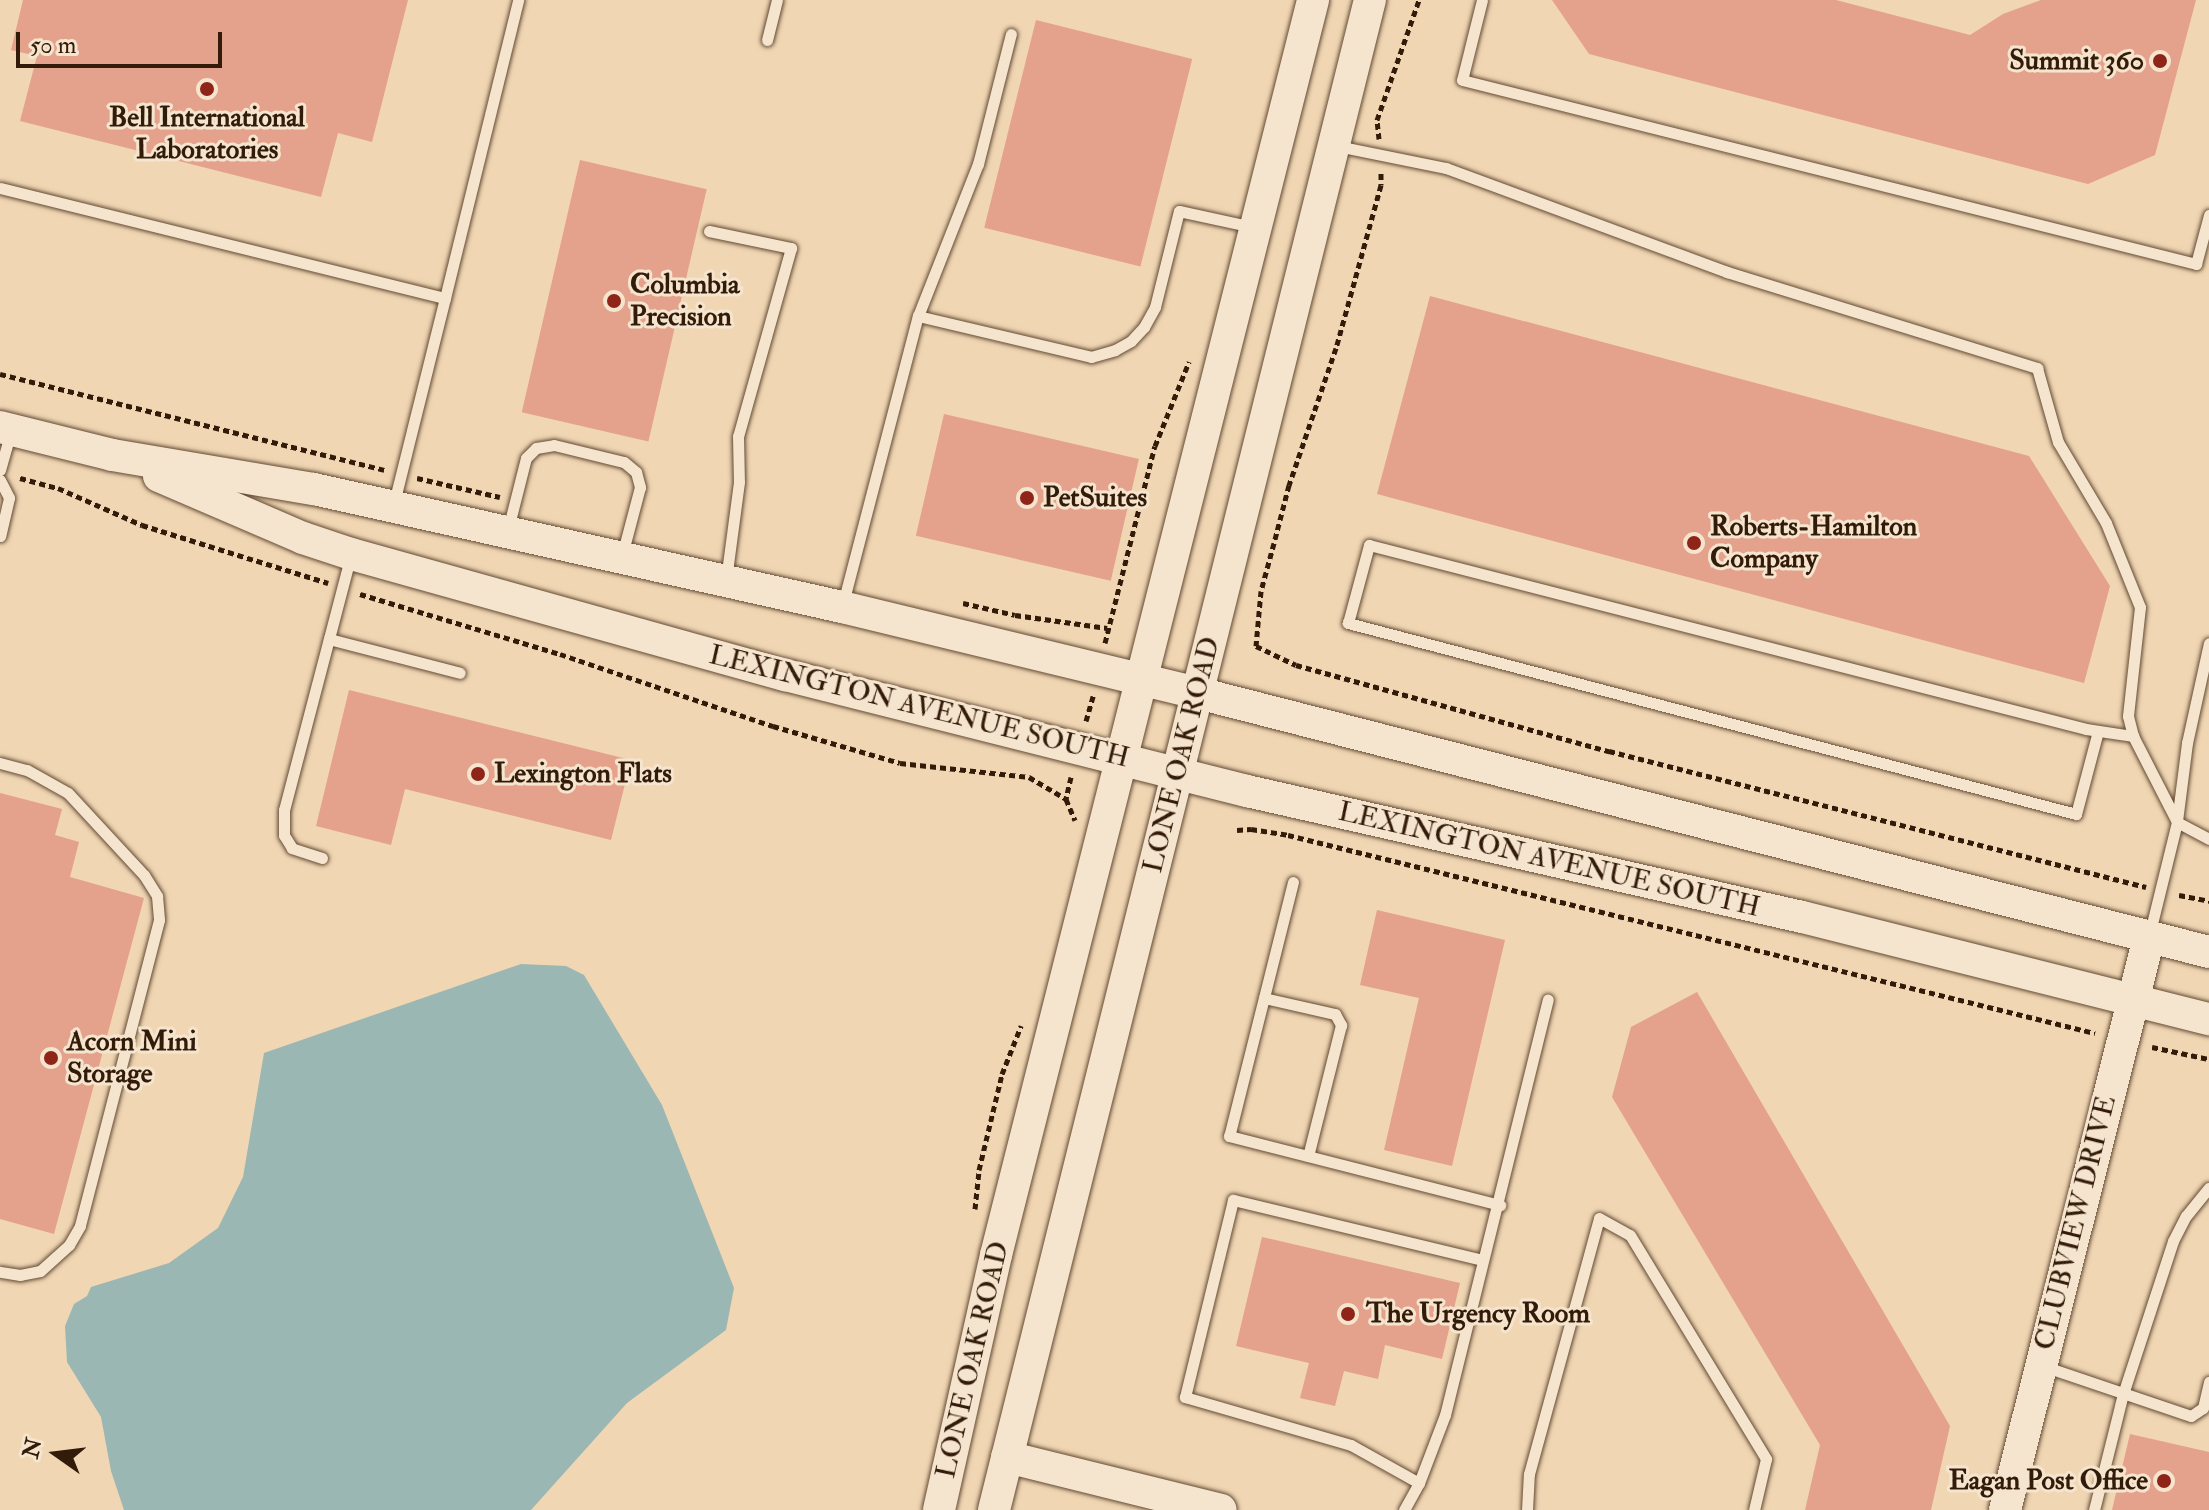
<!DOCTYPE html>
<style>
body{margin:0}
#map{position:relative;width:2209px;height:1510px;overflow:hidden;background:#f0d6b3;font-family:"IM FELL Double Pica",serif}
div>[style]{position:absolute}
.water>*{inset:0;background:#9bb7b4}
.building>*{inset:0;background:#e4a18b;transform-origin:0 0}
.path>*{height:5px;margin-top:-2.5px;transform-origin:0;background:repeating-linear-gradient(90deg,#321b08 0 6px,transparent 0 10px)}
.roads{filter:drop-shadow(0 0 2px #624a33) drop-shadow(0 0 2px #624a33)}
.lane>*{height:11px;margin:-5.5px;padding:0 5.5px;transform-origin:5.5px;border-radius:5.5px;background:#f5e4ce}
.secondary>*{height:32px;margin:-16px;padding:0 16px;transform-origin:16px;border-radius:16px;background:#f5e4ce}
.dots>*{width:22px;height:22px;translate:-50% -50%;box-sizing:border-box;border:4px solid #f5e4ce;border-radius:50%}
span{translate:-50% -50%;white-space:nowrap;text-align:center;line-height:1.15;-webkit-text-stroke:6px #f5e4ce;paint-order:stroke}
.poi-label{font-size:28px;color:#321b08;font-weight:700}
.right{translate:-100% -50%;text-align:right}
.left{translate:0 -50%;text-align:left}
.street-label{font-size:28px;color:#321b08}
.north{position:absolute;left:16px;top:1414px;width:80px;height:80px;-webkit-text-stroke:6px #f5e4ce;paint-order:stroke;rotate:284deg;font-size:22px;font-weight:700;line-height:32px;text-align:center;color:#321b08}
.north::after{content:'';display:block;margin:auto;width:28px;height:36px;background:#321b08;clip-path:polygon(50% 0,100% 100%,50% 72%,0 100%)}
.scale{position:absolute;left:16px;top:32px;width:206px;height:36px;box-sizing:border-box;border:4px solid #321b08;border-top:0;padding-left:10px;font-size:24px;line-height:28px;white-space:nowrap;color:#321b08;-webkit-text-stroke:6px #f5e4ce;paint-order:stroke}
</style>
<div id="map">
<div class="water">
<div style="clip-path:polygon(521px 964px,566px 966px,584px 975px,662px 1105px,734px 1288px,726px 1330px,627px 1403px,531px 1510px,124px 1510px,111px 1471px,101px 1417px,67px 1362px,65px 1326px,74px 1304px,87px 1296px,91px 1287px,169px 1263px,218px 1228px,243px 1177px,264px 1053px)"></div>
</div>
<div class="building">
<div style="clip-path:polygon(23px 0,408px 0,372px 142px,338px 133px,321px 197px,20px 121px,37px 56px,11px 50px)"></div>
<div style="clip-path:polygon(1552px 0,1836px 0,1970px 35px,2003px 14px,2041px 0,2196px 0,2155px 155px,2088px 184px,1589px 54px)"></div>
<div style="left:1036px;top:20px;width:161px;height:214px;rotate:14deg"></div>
<div style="left:580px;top:160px;width:130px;height:259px;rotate:13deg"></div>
<div style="clip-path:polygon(1430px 296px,2029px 456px,2110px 586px,2084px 683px,1377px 494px)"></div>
<div style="left:944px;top:414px;width:200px;height:125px;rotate:13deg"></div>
<div style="clip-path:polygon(349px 690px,631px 760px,611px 840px,405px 789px,391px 845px,316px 826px)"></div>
<div style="clip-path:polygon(0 793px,62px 809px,55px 835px,79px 842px,70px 877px,144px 898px,54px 1234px,0 1219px)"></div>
<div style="clip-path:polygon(1377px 910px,1505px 940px,1452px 1166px,1384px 1150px,1419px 998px,1360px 985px)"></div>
<div style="clip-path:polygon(1697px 992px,1950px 1426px,1931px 1510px,1805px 1510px,1820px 1445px,1612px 1097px,1631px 1027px)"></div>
<div style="clip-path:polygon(1262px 1237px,1460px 1283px,1442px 1359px,1385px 1345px,1378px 1379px,1344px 1371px,1335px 1406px,1300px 1398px,1309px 1363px,1236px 1346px)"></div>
<div style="clip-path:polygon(2130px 1434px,2209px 1452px,2209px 1510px,2112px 1510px)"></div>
</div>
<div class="path">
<div style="left:1379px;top:139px;width:19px;rotate:-96deg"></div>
<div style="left:1377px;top:120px;width:127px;rotate:-70.7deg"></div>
<div style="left:1381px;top:173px;width:12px;rotate:90deg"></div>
<div style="left:1381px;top:185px;width:169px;rotate:105.4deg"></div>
<div style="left:1336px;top:348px;width:145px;rotate:108.9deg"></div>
<div style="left:1289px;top:485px;width:60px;rotate:104.5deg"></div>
<div style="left:1274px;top:543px;width:50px;rotate:105.2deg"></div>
<div style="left:1261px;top:591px;width:55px;rotate:95.2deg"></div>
<div style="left:1256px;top:646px;width:44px;rotate:25.4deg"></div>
<div style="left:1296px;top:665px;width:325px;rotate:15.4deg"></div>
<div style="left:1609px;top:751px;width:554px;rotate:14.21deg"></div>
<div style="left:0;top:374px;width:396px;rotate:14deg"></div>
<div style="left:20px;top:478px;width:39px;rotate:15deg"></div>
<div style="left:58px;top:488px;width:92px;rotate:23.8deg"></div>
<div style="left:142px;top:525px;width:195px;rotate:17.3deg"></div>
<div style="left:417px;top:478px;width:85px;rotate:12.9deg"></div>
<div style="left:360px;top:594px;width:209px;rotate:16.7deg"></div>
<div style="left:560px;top:654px;width:225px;rotate:18.7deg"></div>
<div style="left:773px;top:726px;width:132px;rotate:16.2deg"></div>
<div style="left:900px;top:763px;width:130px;rotate:6.2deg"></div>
<div style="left:1029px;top:777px;width:43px;rotate:30.7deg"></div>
<div style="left:963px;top:603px;width:53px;rotate:13deg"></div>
<div style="left:1015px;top:615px;width:93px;rotate:8deg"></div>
<div style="left:1105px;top:643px;width:203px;rotate:-75.8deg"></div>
<div style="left:1155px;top:446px;width:91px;rotate:-68deg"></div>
<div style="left:1086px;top:721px;width:26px;rotate:-74deg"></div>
<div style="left:1071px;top:777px;width:23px;rotate:103deg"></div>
<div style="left:1066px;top:799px;width:23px;rotate:67deg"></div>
<div style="left:1237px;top:830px;width:14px;rotate:-4deg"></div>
<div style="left:1251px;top:829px;width:37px;rotate:9deg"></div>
<div style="left:1288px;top:835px;width:831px;rotate:13.79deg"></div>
<div style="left:2179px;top:895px;width:31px;rotate:11deg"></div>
<div style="left:2152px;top:1047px;width:58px;rotate:11.9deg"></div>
<div style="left:975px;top:1209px;width:39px;rotate:-84deg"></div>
<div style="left:979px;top:1170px;width:99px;rotate:-76.5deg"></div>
<div style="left:1002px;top:1074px;width:52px;rotate:-68.4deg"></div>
</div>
<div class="roads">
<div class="lane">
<div style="left:1482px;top:0;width:82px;rotate:104deg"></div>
<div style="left:1462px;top:80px;width:757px;rotate:14.07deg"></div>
<div style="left:2196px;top:264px;width:51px;rotate:-75.1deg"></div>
<div style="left:767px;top:40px;width:41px;rotate:-76deg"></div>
<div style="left:1337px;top:146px;width:111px;rotate:11.4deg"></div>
<div style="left:1446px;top:168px;width:300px;rotate:20.3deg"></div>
<div style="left:1727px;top:272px;width:325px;rotate:17.2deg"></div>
<div style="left:2037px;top:368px;width:77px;rotate:74.2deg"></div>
<div style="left:2058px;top:442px;width:94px;rotate:59.3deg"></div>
<div style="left:2106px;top:523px;width:91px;rotate:68deg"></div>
<div style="left:2140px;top:607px;width:110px;rotate:96.3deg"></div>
<div style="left:2128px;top:716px;width:21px;rotate:76deg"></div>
<div style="left:0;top:188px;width:458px;rotate:13.9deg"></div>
<div style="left:445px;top:298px;width:211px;rotate:104deg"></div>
<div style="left:709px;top:231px;width:84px;rotate:11.7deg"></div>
<div style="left:791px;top:248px;width:195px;rotate:105.7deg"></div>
<div style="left:738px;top:436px;width:46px;rotate:88.8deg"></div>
<div style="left:739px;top:482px;width:99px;rotate:97.6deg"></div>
<div style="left:445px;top:298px;width:307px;rotate:-76.2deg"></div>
<div style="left:918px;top:316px;width:163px;rotate:-68.5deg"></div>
<div style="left:978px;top:164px;width:134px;rotate:-75.8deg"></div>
<div style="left:0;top:470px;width:41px;rotate:-74.2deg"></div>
<div style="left:0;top:480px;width:20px;rotate:63deg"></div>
<div style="left:9px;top:498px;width:39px;rotate:103deg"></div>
<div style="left:508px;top:529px;width:73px;rotate:-75.8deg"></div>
<div style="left:526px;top:458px;width:14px;rotate:-45deg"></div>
<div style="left:536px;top:448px;width:18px;rotate:-9deg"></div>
<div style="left:554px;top:445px;width:72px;rotate:13.7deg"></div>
<div style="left:624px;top:462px;width:16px;rotate:40deg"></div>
<div style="left:636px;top:472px;width:16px;rotate:75deg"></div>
<div style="left:640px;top:487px;width:70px;rotate:104.8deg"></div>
<div style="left:843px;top:603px;width:297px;rotate:-75.4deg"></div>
<div style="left:918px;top:316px;width:178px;rotate:13.3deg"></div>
<div style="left:1091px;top:357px;width:25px;rotate:-16deg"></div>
<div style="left:1115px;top:350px;width:18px;rotate:-29deg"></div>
<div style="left:1131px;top:341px;width:19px;rotate:-47deg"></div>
<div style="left:1144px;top:327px;width:23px;rotate:-61deg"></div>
<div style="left:1155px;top:307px;width:99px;rotate:-76deg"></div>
<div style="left:1179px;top:211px;width:76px;rotate:12.2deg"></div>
<div style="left:329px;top:639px;width:135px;rotate:14.5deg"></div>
<div style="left:2098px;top:731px;width:86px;rotate:104.8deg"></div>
<div style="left:2076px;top:814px;width:753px;rotate:-165.3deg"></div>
<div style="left:1348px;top:623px;width:81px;rotate:-74.9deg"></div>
<div style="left:1369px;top:545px;width:740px;rotate:14.39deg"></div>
<div style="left:2086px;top:729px;width:48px;rotate:8.5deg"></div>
<div style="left:2133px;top:736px;width:97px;rotate:62.9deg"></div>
<div style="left:0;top:763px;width:28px;rotate:15deg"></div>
<div style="left:27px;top:770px;width:47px;rotate:29.3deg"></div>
<div style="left:68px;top:793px;width:112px;rotate:47.2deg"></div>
<div style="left:144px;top:875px;width:25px;rotate:58deg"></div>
<div style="left:157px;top:896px;width:24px;rotate:85deg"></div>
<div style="left:159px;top:920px;width:316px;rotate:104.5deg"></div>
<div style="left:80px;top:1226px;width:22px;rotate:120deg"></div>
<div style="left:69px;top:1245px;width:39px;rotate:138deg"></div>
<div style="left:40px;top:1271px;width:20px;rotate:169deg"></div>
<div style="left:20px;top:1275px;width:20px;rotate:-171deg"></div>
<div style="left:2177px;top:821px;width:79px;rotate:-82.7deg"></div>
<div style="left:2187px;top:743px;width:102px;rotate:-77.6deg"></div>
<div style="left:322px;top:858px;width:32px;rotate:-162deg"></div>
<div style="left:292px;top:848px;width:15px;rotate:-122deg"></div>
<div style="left:284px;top:835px;width:25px;rotate:-90deg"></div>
<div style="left:284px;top:810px;width:260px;rotate:-75.3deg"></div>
<div style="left:1293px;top:882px;width:262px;rotate:104.1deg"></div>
<div style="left:1229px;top:1136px;width:280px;rotate:14.3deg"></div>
<div style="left:2149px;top:936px;width:117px;rotate:-76.2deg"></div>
<div style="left:2177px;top:822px;width:36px;rotate:28deg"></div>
<div style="left:1264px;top:998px;width:73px;rotate:12.7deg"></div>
<div style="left:1335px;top:1014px;width:13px;rotate:61deg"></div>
<div style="left:1341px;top:1025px;width:135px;rotate:104.1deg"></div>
<div style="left:2043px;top:1366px;width:156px;rotate:18.7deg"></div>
<div style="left:2191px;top:1416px;width:14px;rotate:-34deg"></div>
<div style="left:2203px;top:1408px;width:27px;rotate:-77deg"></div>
<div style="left:1419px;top:1483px;width:78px;rotate:-150.8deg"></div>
<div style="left:1351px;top:1445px;width:173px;rotate:-163.9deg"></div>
<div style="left:1185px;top:1397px;width:203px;rotate:-76.3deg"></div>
<div style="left:1233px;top:1200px;width:256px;rotate:13.5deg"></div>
<div style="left:1404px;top:1510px;width:31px;rotate:-61deg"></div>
<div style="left:1419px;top:1483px;width:73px;rotate:-69.1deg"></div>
<div style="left:1445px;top:1415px;width:428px;rotate:-76.1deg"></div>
<div style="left:1527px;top:1510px;width:36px;rotate:-87deg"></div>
<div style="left:1529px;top:1474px;width:265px;rotate:-74.7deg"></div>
<div style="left:1599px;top:1218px;width:35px;rotate:29deg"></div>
<div style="left:1630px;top:1235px;width:262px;rotate:58.7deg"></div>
<div style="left:1766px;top:1459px;width:52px;rotate:103.2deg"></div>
<div style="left:2094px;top:1510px;width:120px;rotate:-76deg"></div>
<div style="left:2123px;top:1394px;width:161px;rotate:-71.9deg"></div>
<div style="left:2173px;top:1241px;width:28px;rotate:-63deg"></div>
<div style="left:2186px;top:1216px;width:36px;rotate:-51deg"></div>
</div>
<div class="secondary">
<div style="left:0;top:427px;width:115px;rotate:14deg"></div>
<div style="left:112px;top:455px;width:205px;rotate:9.6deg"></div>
<div style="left:314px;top:489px;width:541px;rotate:12.6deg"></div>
<div style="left:842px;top:607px;width:366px;rotate:13.6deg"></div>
<div style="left:1198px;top:693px;width:1044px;rotate:14.37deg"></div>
<div style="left:159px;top:476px;width:157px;rotate:23.3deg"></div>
<div style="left:303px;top:538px;width:51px;rotate:18.4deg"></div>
<div style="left:351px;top:554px;width:451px;rotate:15.6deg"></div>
<div style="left:785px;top:675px;width:476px;rotate:14.1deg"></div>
<div style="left:1247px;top:791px;width:569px;rotate:12.79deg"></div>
<div style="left:1802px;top:917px;width:420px;rotate:14.1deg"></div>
<div style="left:1007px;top:1457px;width:220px;rotate:13.9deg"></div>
<div style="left:939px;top:1510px;width:261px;rotate:-77.4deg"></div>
<div style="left:996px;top:1255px;width:1294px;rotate:-75.82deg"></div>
<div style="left:994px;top:1510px;width:1556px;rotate:-76.02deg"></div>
<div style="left:2005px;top:1510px;width:591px;rotate:-75.89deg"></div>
</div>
</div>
<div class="dots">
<div style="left:2160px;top:61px;background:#8f2418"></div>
<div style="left:207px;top:89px;background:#8f2418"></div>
<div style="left:614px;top:301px;background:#8f2418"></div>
<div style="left:1027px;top:498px;background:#8f2418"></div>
<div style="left:1694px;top:543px;background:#8f2418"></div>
<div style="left:478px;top:774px;background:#8f2418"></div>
<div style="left:51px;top:1058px;background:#8f2418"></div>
<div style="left:1348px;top:1314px;background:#8f2418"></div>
<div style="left:2164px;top:1481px;background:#8f2418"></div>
</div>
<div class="poi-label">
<span class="right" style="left:2144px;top:61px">Summit 360</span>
<span style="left:207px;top:134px">Bell International<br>Laboratories</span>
<span class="left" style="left:630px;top:301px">Columbia<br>Precision</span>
<span class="left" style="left:1043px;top:498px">PetSuites</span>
<span class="left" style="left:1710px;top:543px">Roberts-Hamilton<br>Company</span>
<span class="left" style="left:494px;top:774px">Lexington Flats</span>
<span class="left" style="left:67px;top:1058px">Acorn Mini<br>Storage</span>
<span class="left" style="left:1366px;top:1314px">The Urgency Room</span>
<span class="right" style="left:2148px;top:1481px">Eagan Post Office</span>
</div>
<div class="street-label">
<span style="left:919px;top:707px;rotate:14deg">LEXINGTON AVENUE SOUTH</span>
<span style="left:1182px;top:755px;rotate:-76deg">LONE OAK ROAD</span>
<span style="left:1549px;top:860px;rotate:13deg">LEXINGTON AVENUE SOUTH</span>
<span style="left:2076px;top:1223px;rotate:-76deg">CLUBVIEW DRIVE</span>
<span style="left:973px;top:1360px;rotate:-77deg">LONE OAK ROAD</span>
</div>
<div class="north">N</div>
<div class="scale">50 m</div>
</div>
